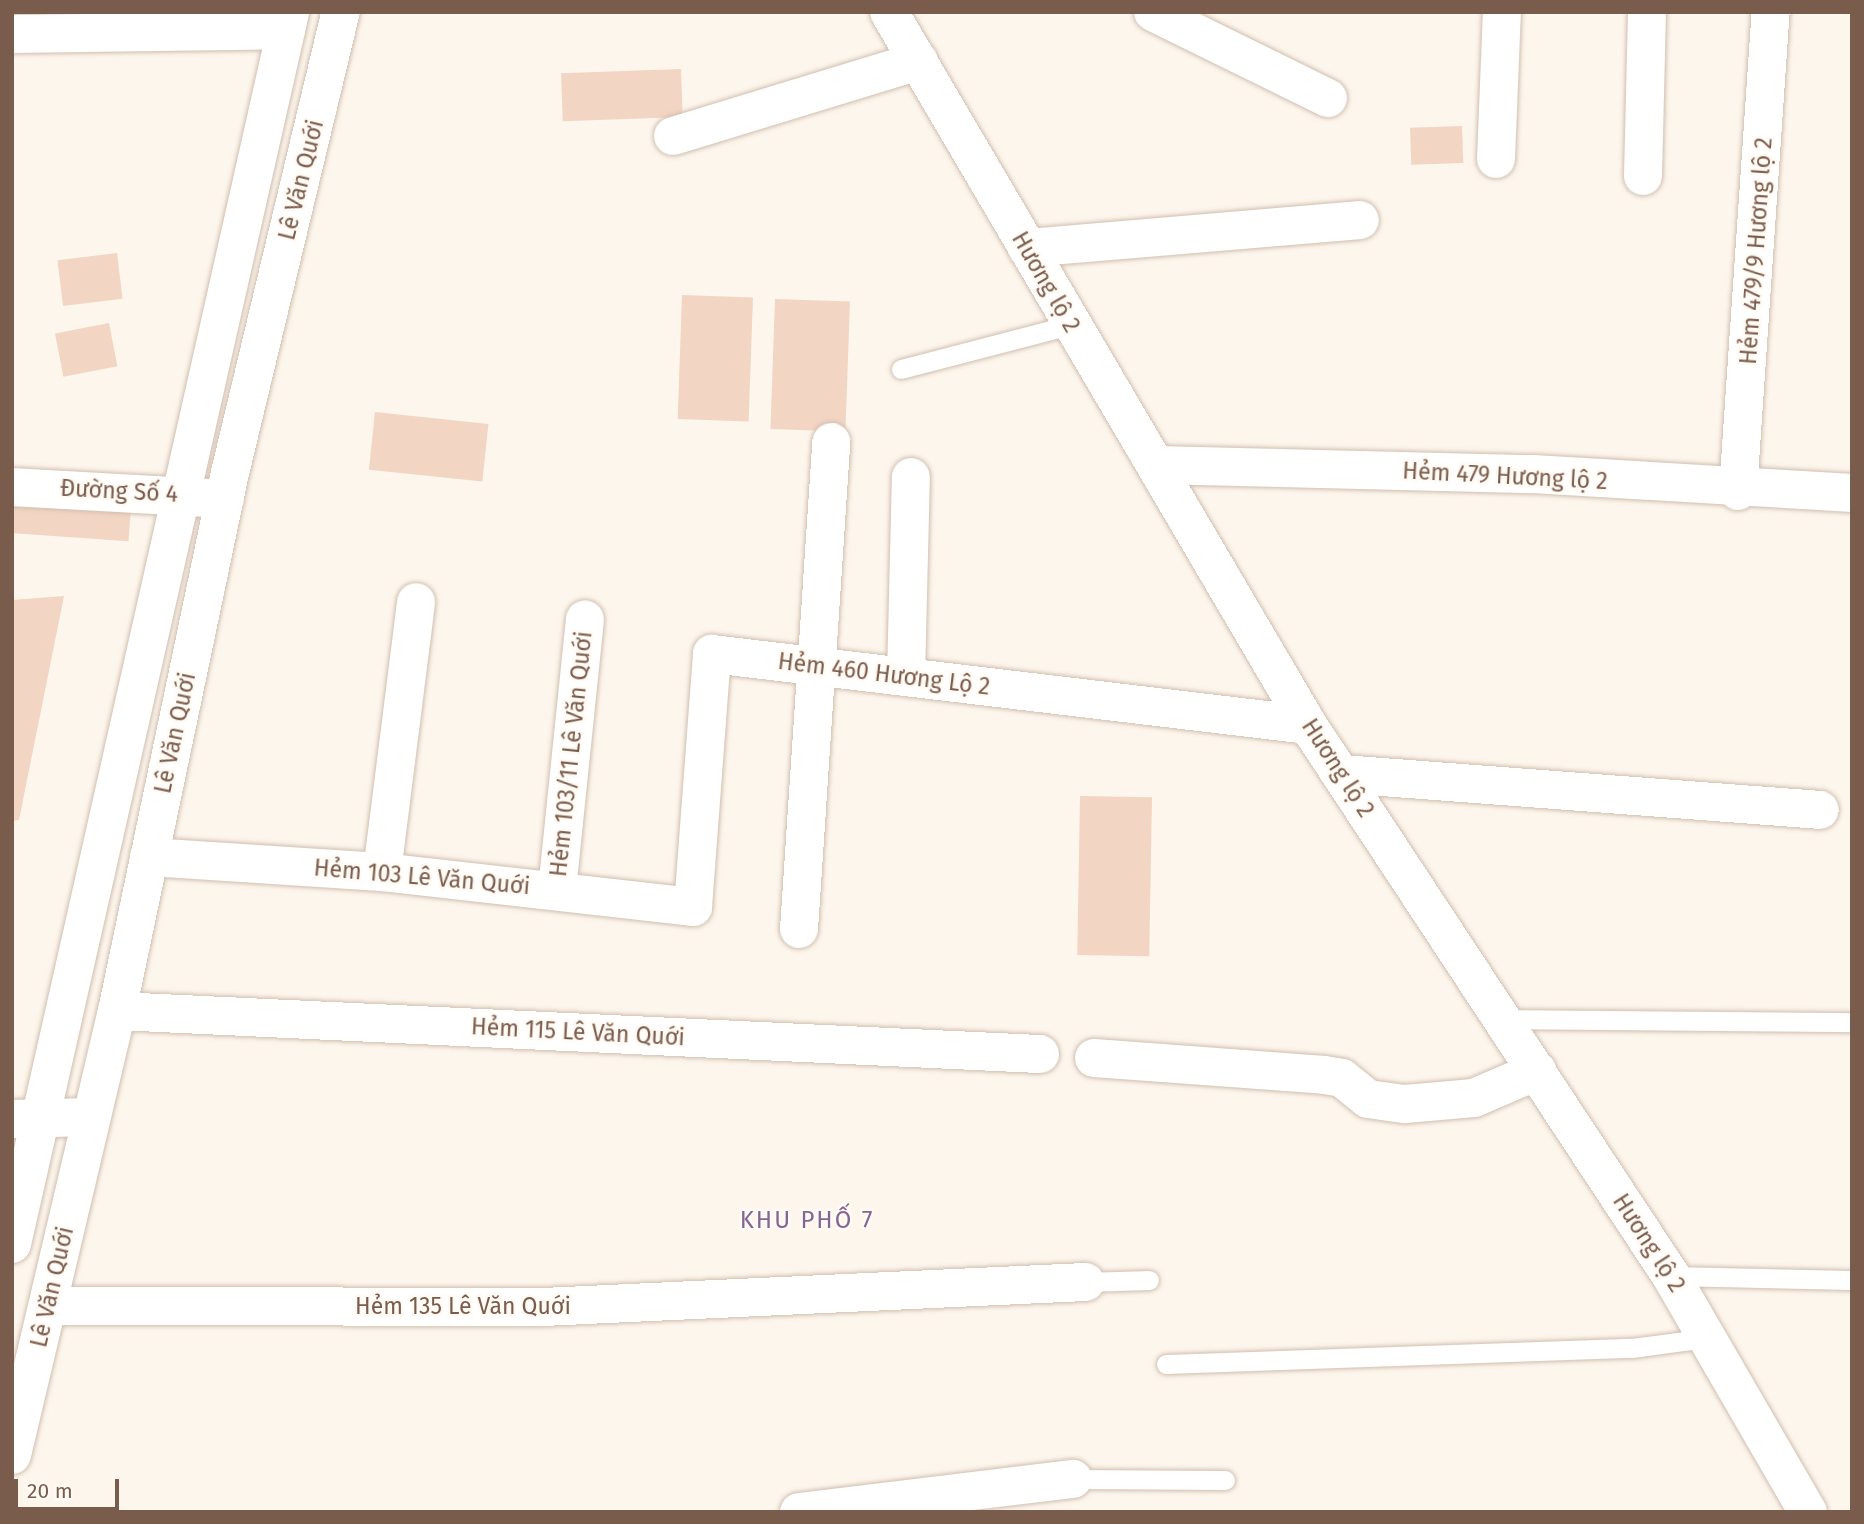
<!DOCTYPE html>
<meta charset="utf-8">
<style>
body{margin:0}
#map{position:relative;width:1864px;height:1524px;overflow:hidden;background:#fdf6ec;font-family:"Fira Sans",sans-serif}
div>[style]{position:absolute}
.building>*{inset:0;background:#f3d5c3;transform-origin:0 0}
.roads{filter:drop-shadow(0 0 2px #d1beb0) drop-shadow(0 0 2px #d1beb0)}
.lane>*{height:19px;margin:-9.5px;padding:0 9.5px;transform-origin:9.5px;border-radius:9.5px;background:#fff}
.street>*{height:38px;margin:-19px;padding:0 19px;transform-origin:19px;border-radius:19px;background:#fff}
.secondary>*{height:38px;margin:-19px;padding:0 19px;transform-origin:19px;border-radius:19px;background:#fff}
span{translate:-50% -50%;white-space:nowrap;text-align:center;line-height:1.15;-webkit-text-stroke:5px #fffaf3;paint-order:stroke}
.street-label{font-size:23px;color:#7a5c4d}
.neighbourhood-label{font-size:24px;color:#846695;letter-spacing:2px}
.frame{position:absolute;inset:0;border:14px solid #7a5c4d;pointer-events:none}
.scale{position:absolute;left:14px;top:1479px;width:105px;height:32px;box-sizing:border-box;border:4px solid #7a5c4d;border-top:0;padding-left:9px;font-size:21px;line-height:24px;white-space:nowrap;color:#7a5c4d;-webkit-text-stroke:5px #fffaf3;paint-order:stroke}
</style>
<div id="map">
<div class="building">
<div style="left:681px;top:69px;width:48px;height:120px;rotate:88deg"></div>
<div style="left:1462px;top:126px;width:37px;height:52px;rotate:88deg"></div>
<div style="left:117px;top:253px;width:46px;height:60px;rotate:83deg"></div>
<div style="left:682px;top:295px;width:71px;height:124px;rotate:2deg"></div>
<div style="left:775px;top:299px;width:75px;height:130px;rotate:2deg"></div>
<div style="left:109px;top:323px;width:44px;height:55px;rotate:79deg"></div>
<div style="left:375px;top:412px;width:114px;height:58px;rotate:6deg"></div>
<div style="left:12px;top:502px;width:119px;height:31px;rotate:4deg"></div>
<div style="clip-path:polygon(64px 596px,19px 820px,12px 821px,12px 600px)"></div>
<div style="left:1080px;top:796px;width:72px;height:159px;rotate:1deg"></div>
</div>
<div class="roads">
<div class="lane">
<div style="left:901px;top:369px;width:175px;rotate:-14.6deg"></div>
<div style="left:1503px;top:1019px;width:349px;rotate:0.5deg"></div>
<div style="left:1671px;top:1276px;width:181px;rotate:1.3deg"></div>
<div style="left:1085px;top:1282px;width:64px;rotate:-1.8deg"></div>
<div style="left:1166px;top:1364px;width:466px;rotate:-2deg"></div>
<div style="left:1632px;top:1348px;width:76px;rotate:-7.6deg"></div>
<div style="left:1073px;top:1479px;width:152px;rotate:0.4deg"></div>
</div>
<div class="street">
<div style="left:1153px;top:12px;width:195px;rotate:26.2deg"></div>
<div style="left:12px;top:34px;width:274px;rotate:-0.8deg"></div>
<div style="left:673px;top:136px;width:257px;rotate:-17deg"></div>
<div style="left:1496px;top:159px;width:147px;rotate:-87.7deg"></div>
<div style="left:1643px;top:176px;width:164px;rotate:-88.6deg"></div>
<div style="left:1027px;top:248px;width:334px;rotate:-4.8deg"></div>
<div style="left:1157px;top:465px;width:376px;rotate:1.4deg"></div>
<div style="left:1533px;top:474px;width:320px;rotate:3.4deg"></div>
<div style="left:12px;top:487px;width:213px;rotate:3.2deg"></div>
<div style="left:1738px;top:491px;width:480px;rotate:-86.1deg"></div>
<div style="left:906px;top:677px;width:200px;rotate:-88.6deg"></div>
<div style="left:1342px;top:774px;width:479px;rotate:4.3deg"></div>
<div style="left:149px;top:857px;width:233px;rotate:3.7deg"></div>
<div style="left:382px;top:872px;width:313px;rotate:6.4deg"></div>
<div style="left:693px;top:907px;width:254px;rotate:-85.7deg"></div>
<div style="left:712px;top:654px;width:600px;rotate:6.79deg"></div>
<div style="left:382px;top:872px;width:272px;rotate:-82.8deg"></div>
<div style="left:557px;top:890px;width:272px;rotate:-84.1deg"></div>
<div style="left:799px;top:929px;width:488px;rotate:-86.2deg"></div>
<div style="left:117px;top:1011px;width:924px;rotate:2.67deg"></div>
<div style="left:1094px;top:1058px;width:231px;rotate:4.2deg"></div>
<div style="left:1324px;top:1075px;width:18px;rotate:9deg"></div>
<div style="left:1342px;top:1078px;width:33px;rotate:39deg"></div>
<div style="left:1368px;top:1099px;width:37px;rotate:8deg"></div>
<div style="left:1405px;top:1104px;width:69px;rotate:-5deg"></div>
<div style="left:1474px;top:1098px;width:69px;rotate:-23.2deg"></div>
<div style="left:12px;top:1119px;width:79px;rotate:-1.5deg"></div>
<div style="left:48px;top:1306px;width:495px;rotate:0.1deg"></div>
<div style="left:543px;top:1307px;width:543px;rotate:-2.64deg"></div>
<div style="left:799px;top:1512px;width:276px;rotate:-6.9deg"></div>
</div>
<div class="secondary">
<div style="left:889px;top:12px;width:827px;rotate:59.56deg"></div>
<div style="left:1308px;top:725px;width:660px;rotate:56.62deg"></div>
<div style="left:1671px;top:1276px;width:273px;rotate:59.9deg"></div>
<div style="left:12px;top:1244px;width:1263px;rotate:-77.28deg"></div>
<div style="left:12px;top:1455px;width:456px;rotate:-76.7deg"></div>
<div style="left:117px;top:1011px;width:546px;rotate:-78.15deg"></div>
<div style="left:229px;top:477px;width:478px;rotate:-76.5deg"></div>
</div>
</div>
<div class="street-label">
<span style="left:301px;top:180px;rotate:-76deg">Lê Văn Quới</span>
<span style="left:1756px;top:251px;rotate:-86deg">Hẻm 479/9 Hương lộ 2</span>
<span style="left:1046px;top:282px;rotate:60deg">Hương lộ 2</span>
<span style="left:1505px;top:476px;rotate:3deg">Hẻm 479 Hương lộ 2</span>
<span style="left:119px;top:491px;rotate:3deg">Đường Số 4</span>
<span style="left:884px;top:674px;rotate:7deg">Hẻm 460 Hương Lộ 2</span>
<span style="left:175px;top:733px;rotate:-78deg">Lê Văn Quới</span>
<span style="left:571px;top:754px;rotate:-84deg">Hẻm 103/11 Lê Văn Quới</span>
<span style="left:1338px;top:768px;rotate:57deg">Hương lộ 2</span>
<span style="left:422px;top:877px;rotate:5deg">Hẻm 103 Lê Văn Quới</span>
<span style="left:578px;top:1032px;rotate:3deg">Hẻm 115 Lê Văn Quới</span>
<span style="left:1649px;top:1243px;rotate:57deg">Hương lộ 2</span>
<span style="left:52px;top:1287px;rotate:-77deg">Lê Văn Quới</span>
<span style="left:463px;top:1306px">Hẻm 135 Lê Văn Quới</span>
</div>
<div class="neighbourhood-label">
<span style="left:807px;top:1221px">KHU PHỐ 7</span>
</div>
<div class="frame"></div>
<div class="scale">20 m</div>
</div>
